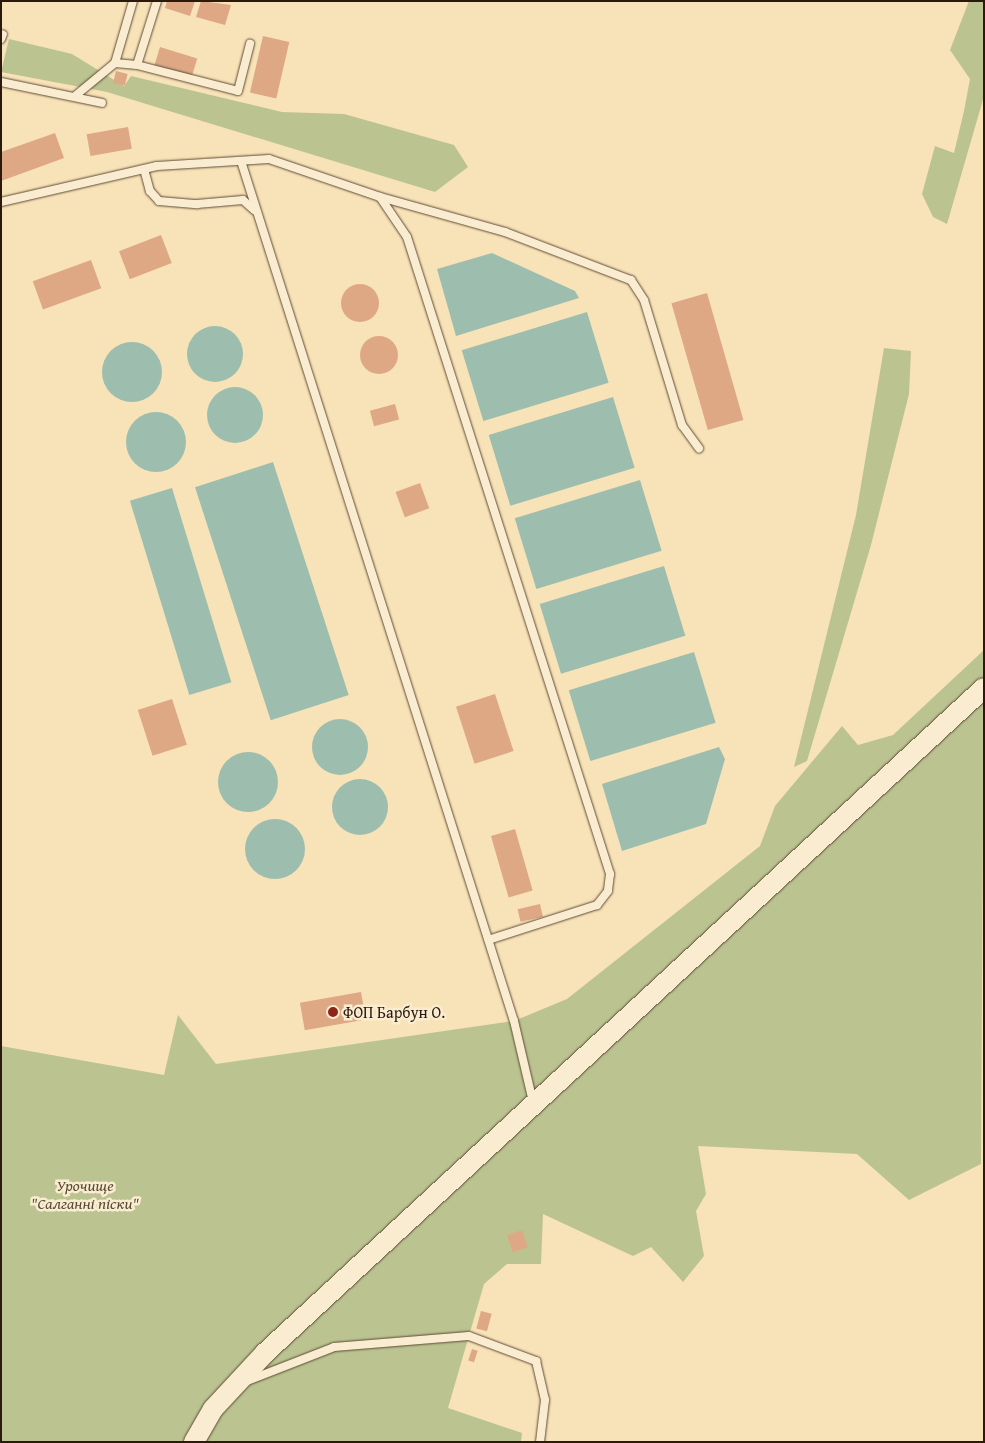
<!DOCTYPE html>
<meta charset="utf-8">
<style>
body{margin:0}
#map{position:relative;width:985px;height:1443px;overflow:hidden;background:#f8e2b7;font-family:"Gentium Book Plus",serif}
div>[style]{position:absolute}
.green>*{inset:0;background:#bbc490}
.water>*{inset:0;background:#9dbeaf;transform-origin:0 0}
.round{border-radius:50%}
.building>*{inset:0;background:#dea885;transform-origin:0 0}
.roads{filter:drop-shadow(0 0 1px #5e4b37) drop-shadow(0 0 1px #5e4b37)}
.service>*{height:8px;margin:-4px;padding:0 4px;transform-origin:4px;border-radius:4px;background:#faecd0}
.tertiary>*{height:20px;margin:-10px;padding:0 10px;transform-origin:10px;border-radius:10px;background:#faecd0}
.dots>*{width:14px;height:14px;translate:-50% -50%;box-sizing:border-box;border:2px solid #faecd0;border-radius:50%}
span{translate:-50% -50%;white-space:nowrap;text-align:center;line-height:1.15;-webkit-text-stroke:5px #faecd0;paint-order:stroke}
.poi-label{font-size:16px;color:#2a190c}
.left{translate:0 -50%;text-align:left}
.park-label{font-size:16px;color:#564c34;font-style:italic}
.frame{position:absolute;inset:0;border:2px solid #2a190c;pointer-events:none}
</style>
<div id="map">
<div class="green">
<div style="clip-path:polygon(969px 1px,984px 1px,984px 96px,947px 224px,933px 217px,922px 194px,935px 146px,954px 153px,964px 111px,970px 79px,950px 50px)"></div>
<div style="clip-path:polygon(9px 39px,72px 54px,124px 86px,131px 76px,282px 112px,344px 114px,454px 145px,468px 167px,435px 192px,107px 92px,1px 72px)"></div>
<div style="clip-path:polygon(884px 348px,911px 351px,909px 394px,871px 545px,807px 761px,794px 767px,856px 515px)"></div>
<div style="clip-path:polygon(984px 650px,981px 1164px,909px 1200px,857px 1154px,698px 1146px,706px 1194px,696px 1211px,704px 1256px,683px 1282px,651px 1247px,633px 1256px,543px 1214px,541px 1264px,507px 1264px,484px 1284px,448px 1408px,522px 1433px,521px 1442px,1px 1442px,1px 1046px,164px 1075px,178px 1015px,216px 1064px,514px 1021px,567px 999px,760px 846px,775px 806px,842px 726px,858px 745px,893px 735px)"></div>
</div>
<div class="water">
<div style="clip-path:polygon(492px 253px,575px 291px,579px 298px,456px 336px,437px 269px)"></div>
<div style="left:587px;top:312px;width:74px;height:131px;rotate:73deg"></div>
<div class="round" style="left:187px;top:326px;width:56px;height:56px"></div>
<div class="round" style="left:102px;top:342px;width:60px;height:60px"></div>
<div class="round" style="left:207px;top:387px;width:56px;height:56px"></div>
<div style="left:613px;top:397px;width:74px;height:130px;rotate:73deg"></div>
<div class="round" style="left:126px;top:412px;width:60px;height:60px"></div>
<div style="left:273px;top:462px;width:245px;height:82px;rotate:72deg"></div>
<div style="left:640px;top:480px;width:74px;height:131px;rotate:73deg"></div>
<div style="left:172px;top:488px;width:203px;height:44px;rotate:73deg"></div>
<div style="left:664px;top:566px;width:73px;height:130px;rotate:73deg"></div>
<div style="left:694px;top:652px;width:74px;height:131px;rotate:73deg"></div>
<div class="round" style="left:312px;top:719px;width:56px;height:56px"></div>
<div style="clip-path:polygon(719px 747px,725px 759px,706px 824px,622px 851px,602px 784px)"></div>
<div class="round" style="left:218px;top:752px;width:60px;height:60px"></div>
<div class="round" style="left:332px;top:779px;width:56px;height:56px"></div>
<div class="round" style="left:245px;top:819px;width:60px;height:60px"></div>
</div>
<div class="building">
<div style="clip-path:polygon(167px 1px,195px 1px,190px 16px,165px 8px)"></div>
<div style="clip-path:polygon(201px 1px,231px 5px,225px 25px,196px 17px)"></div>
<div style="left:263px;top:36px;width:27px;height:58px;rotate:13deg"></div>
<div style="left:160px;top:47px;width:39px;height:19px;rotate:17deg"></div>
<div style="left:116px;top:71px;width:12px;height:12px;rotate:14deg"></div>
<div style="left:128px;top:127px;width:22px;height:42px;rotate:80deg"></div>
<div style="clip-path:polygon(55px 133px,64px 158px,1px 181px,1px 152px)"></div>
<div style="left:161px;top:235px;width:30px;height:45px;rotate:69deg"></div>
<div style="left:91px;top:260px;width:30px;height:62px;rotate:70deg"></div>
<div class="round" style="left:341px;top:284px;width:38px;height:38px"></div>
<div style="left:707px;top:293px;width:132px;height:37px;rotate:74deg"></div>
<div class="round" style="left:360px;top:336px;width:38px;height:38px"></div>
<div style="left:395px;top:404px;width:16px;height:26px;rotate:75deg"></div>
<div style="left:420px;top:483px;width:27px;height:26px;rotate:70deg"></div>
<div style="left:495px;top:694px;width:60px;height:41px;rotate:72deg"></div>
<div style="left:172px;top:699px;width:48px;height:36px;rotate:72deg"></div>
<div style="left:515px;top:829px;width:64px;height:25px;rotate:74deg"></div>
<div style="left:540px;top:904px;width:13px;height:23px;rotate:77deg"></div>
<div style="left:361px;top:992px;width:28px;height:62px;rotate:80deg"></div>
<div style="left:522px;top:1230px;width:18px;height:16px;rotate:71deg"></div>
<div style="left:481px;top:1311px;width:11px;height:18px;rotate:15deg"></div>
<div style="left:472px;top:1349px;width:6px;height:12px;rotate:18deg"></div>
</div>
<div class="roads">
<div class="service">
<div style="left:1px;top:39px;width:5px;rotate:-68deg"></div>
<div style="left:115px;top:63px;width:65px;rotate:-73.8deg"></div>
<div style="left:137px;top:65px;width:104px;rotate:14.4deg"></div>
<div style="left:238px;top:91px;width:49px;rotate:-75.7deg"></div>
<div style="left:1px;top:82px;width:103px;rotate:11.7deg"></div>
<div style="left:75px;top:96px;width:52px;rotate:-39.5deg"></div>
<div style="left:115px;top:63px;width:22px;rotate:5deg"></div>
<div style="left:137px;top:65px;width:67px;rotate:-72.6deg"></div>
<div style="left:241px;top:161px;width:902px;rotate:72.39deg"></div>
<div style="left:514px;top:1021px;width:83px;rotate:76.8deg"></div>
<div style="left:144px;top:169px;width:23px;rotate:75deg"></div>
<div style="left:150px;top:191px;width:13px;rotate:48deg"></div>
<div style="left:159px;top:201px;width:38px;rotate:5deg"></div>
<div style="left:197px;top:204px;width:46px;rotate:-5deg"></div>
<div style="left:243px;top:200px;width:15px;rotate:42deg"></div>
<div style="left:380px;top:197px;width:48px;rotate:56deg"></div>
<div style="left:407px;top:237px;width:669px;rotate:72.32deg"></div>
<div style="left:610px;top:874px;width:17px;rotate:97deg"></div>
<div style="left:608px;top:891px;width:18px;rotate:128deg"></div>
<div style="left:597px;top:905px;width:114px;rotate:162.2deg"></div>
<div style="left:1px;top:202px;width:160px;rotate:-13deg"></div>
<div style="left:157px;top:166px;width:112px;rotate:-3.6deg"></div>
<div style="left:269px;top:159px;width:117px;rotate:18.9deg"></div>
<div style="left:380px;top:197px;width:130px;rotate:15.6deg"></div>
<div style="left:505px;top:232px;width:135px;rotate:20.9deg"></div>
<div style="left:631px;top:280px;width:24px;rotate:57deg"></div>
<div style="left:644px;top:300px;width:131px;rotate:73.1deg"></div>
<div style="left:682px;top:425px;width:29px;rotate:54deg"></div>
<div style="left:247px;top:1381px;width:93px;rotate:-21.3deg"></div>
<div style="left:334px;top:1347px;width:135px;rotate:-4.7deg"></div>
<div style="left:469px;top:1336px;width:72px;rotate:20.5deg"></div>
<div style="left:536px;top:1361px;width:40px;rotate:77deg"></div>
<div style="left:545px;top:1400px;width:42px;rotate:96.8deg"></div>
</div>
<div class="tertiary">
<div style="left:194px;top:1442px;width:38px;rotate:-60deg"></div>
<div style="left:213px;top:1409px;width:76px;rotate:-47.1deg"></div>
<div style="left:265px;top:1353px;width:979px;rotate:-42.77deg"></div>
</div>
</div>
<div class="dots">
<div style="left:333px;top:1012px;background:#8f2418"></div>
</div>
<div class="poi-label">
<span class="left" style="left:343px;top:1012px">ФОП Барбун О.</span>
</div>
<div class="park-label">
<span style="left:85px;top:1194px">Урочище<br>"Салганні піски"</span>
</div>
<div class="frame"></div>
</div>
